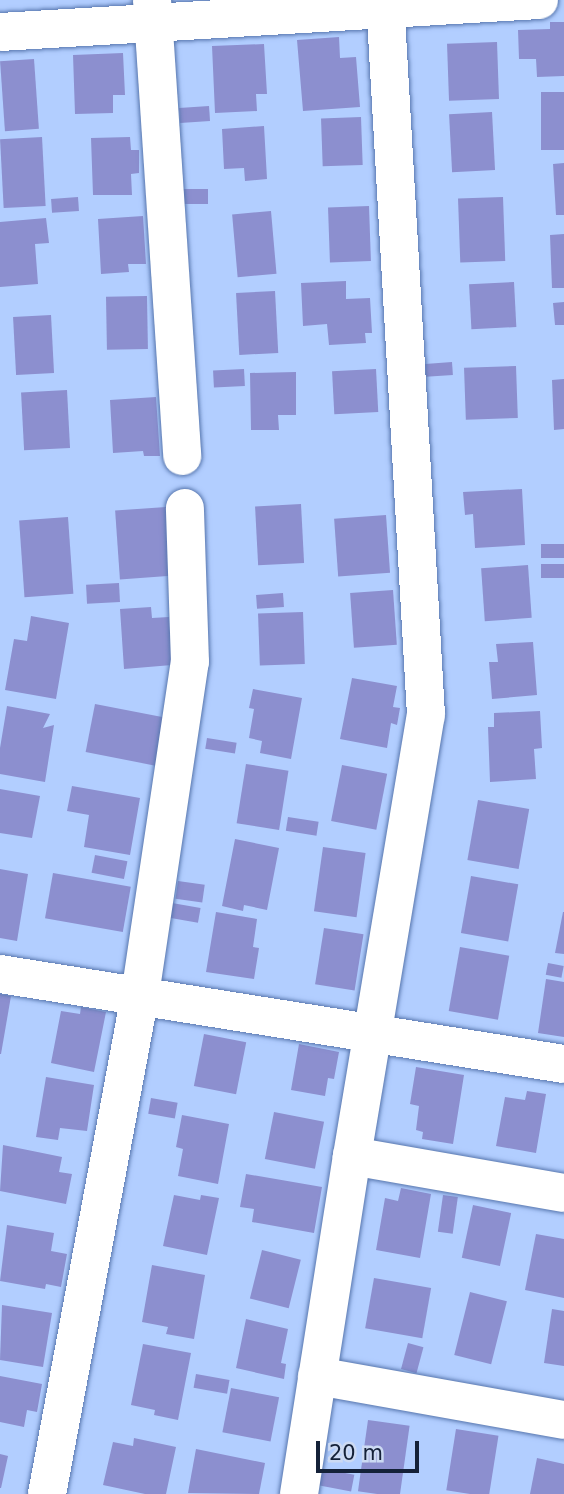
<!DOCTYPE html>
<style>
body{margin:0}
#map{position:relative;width:564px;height:1494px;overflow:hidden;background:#b2ceff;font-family:"DejaVu Sans",sans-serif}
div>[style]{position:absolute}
.building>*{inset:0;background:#8c8fcf;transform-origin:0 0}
.roads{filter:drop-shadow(0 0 2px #5776ae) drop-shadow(0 0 2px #5776ae)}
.minor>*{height:38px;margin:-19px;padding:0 19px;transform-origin:19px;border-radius:19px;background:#fff}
span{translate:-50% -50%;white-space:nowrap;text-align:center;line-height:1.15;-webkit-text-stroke:6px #ccdaf3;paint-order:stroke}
.scale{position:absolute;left:316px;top:1441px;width:103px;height:32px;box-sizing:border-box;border:4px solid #142138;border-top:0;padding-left:9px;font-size:21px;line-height:24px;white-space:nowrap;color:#142138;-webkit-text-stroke:5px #ccdaf3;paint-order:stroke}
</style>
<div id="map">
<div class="building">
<div style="clip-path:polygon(550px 22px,564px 22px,564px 76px,537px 77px,536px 59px,519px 59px,518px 30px,550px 29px)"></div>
<div style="clip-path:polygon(339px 37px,340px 58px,356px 57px,360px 107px,303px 111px,297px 40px)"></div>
<div style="left:497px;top:42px;width:57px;height:50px;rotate:88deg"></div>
<div style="clip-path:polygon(264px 44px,267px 94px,256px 94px,257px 111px,215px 113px,212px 46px)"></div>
<div style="clip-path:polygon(123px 53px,125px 95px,113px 95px,113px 113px,75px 114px,73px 55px)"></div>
<div style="left:34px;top:59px;width:70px;height:34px;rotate:86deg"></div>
<div style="left:564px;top:92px;width:58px;height:23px;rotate:90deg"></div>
<div style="left:209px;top:106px;width:15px;height:30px;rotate:86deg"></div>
<div style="left:492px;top:112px;width:58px;height:43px;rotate:87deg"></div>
<div style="left:361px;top:117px;width:48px;height:40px;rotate:88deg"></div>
<div style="clip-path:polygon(264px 126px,267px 179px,245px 181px,244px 168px,224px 169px,222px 129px)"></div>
<div style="left:42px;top:137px;width:69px;height:42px;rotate:87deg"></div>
<div style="clip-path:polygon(130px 137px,131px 150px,139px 150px,139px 173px,131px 174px,132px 195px,93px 195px,91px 138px)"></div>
<div style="clip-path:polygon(564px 163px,564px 215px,556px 215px,553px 164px)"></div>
<div style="left:208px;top:189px;width:15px;height:26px;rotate:90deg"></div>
<div style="left:78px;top:197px;width:14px;height:27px;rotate:86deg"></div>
<div style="left:503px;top:197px;width:64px;height:45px;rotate:88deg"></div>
<div style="left:369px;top:206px;width:55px;height:41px;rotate:88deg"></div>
<div style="left:271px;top:211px;width:63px;height:39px;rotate:85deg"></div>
<div style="clip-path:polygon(143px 216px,146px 264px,128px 264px,129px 272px,101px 274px,98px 219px)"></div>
<div style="clip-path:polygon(46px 218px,49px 243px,35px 244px,38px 284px,0 287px,0 222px)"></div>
<div style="clip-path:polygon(564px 234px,564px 288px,552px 288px,550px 235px)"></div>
<div style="clip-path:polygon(346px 281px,346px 299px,370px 298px,372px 333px,365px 333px,366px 343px,329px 345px,327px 324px,303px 326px,301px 283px)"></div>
<div style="left:514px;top:282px;width:45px;height:45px;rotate:87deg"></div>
<div style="left:275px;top:291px;width:62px;height:39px;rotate:87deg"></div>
<div style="left:147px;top:296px;width:53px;height:41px;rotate:89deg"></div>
<div style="clip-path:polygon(564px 302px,564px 325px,555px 325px,553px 303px)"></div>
<div style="left:51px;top:315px;width:58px;height:38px;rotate:87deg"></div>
<div style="left:452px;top:362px;width:13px;height:27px;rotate:86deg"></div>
<div style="left:516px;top:366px;width:52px;height:52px;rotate:88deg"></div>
<div style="left:244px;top:369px;width:17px;height:31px;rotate:87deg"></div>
<div style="left:376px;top:369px;width:43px;height:44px;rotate:87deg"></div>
<div style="clip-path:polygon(296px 372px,296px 415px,278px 415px,279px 430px,251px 430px,250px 373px)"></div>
<div style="clip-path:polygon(564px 379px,564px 429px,554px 430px,552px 380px)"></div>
<div style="left:67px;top:390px;width:58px;height:46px;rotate:87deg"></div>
<div style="clip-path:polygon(156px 397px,160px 456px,144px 456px,143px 451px,113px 453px,110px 400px)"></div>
<div style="clip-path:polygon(522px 489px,525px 545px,475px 548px,473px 514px,465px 515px,463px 492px)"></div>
<div style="left:301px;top:504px;width:59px;height:46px;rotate:87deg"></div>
<div style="left:166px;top:507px;width:69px;height:51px;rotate:86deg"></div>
<div style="left:386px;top:515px;width:58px;height:52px;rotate:86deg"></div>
<div style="left:68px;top:517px;width:77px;height:49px;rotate:86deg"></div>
<div style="left:564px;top:544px;width:14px;height:23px;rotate:90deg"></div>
<div style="left:564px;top:564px;width:14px;height:23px;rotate:90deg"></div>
<div style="left:528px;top:565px;width:53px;height:47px;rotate:86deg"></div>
<div style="left:119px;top:583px;width:19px;height:33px;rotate:87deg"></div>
<div style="left:393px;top:590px;width:55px;height:43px;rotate:86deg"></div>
<div style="left:283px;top:593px;width:14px;height:27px;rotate:86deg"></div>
<div style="clip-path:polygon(151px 607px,152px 618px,169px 617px,172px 665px,124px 669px,120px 609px)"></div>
<div style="left:303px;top:612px;width:52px;height:45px;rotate:88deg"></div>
<div style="clip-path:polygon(31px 616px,69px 623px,56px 699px,5px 690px,14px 639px,27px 641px)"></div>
<div style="clip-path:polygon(533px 642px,537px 695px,492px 699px,489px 662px,498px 662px,496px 644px)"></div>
<div style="clip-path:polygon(352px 678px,397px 686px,393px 707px,400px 708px,397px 725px,391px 723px,387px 748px,340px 739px)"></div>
<div style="clip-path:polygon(253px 689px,302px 698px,291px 759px,260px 753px,262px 741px,249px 738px,254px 709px,249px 708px)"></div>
<div style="left:95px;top:704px;width:71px;height:49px;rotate:11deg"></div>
<div style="clip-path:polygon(7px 706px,50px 714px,43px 728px,54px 725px,45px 782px,0 774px,0 748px)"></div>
<div style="clip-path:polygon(540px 711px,542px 748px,534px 749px,536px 779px,490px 782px,488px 727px,494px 727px,494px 713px)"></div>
<div style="left:207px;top:738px;width:30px;height:11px;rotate:9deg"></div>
<div style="left:246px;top:764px;width:43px;height:60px;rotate:9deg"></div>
<div style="left:342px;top:765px;width:46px;height:57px;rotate:11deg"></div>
<div style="clip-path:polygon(72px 786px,140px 798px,130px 855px,84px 847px,89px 815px,67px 811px)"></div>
<div style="clip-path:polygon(0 789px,40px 796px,32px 838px,0 833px)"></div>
<div style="left:478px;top:800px;width:52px;height:61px;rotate:10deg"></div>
<div style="left:288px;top:817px;width:31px;height:14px;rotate:9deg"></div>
<div style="clip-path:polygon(235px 839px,279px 848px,267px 910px,244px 905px,243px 911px,222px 906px)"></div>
<div style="left:323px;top:847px;width:43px;height:65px;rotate:8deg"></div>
<div style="left:95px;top:855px;width:33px;height:18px;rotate:11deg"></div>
<div style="clip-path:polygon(0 869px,28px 874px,17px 941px,0 938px)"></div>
<div style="left:53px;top:873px;width:79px;height:46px;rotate:10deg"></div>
<div style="left:471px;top:876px;width:48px;height:58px;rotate:10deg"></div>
<div style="left:178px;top:881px;width:27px;height:18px;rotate:8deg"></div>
<div style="left:172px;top:903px;width:29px;height:15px;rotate:10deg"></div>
<div style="clip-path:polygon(216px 912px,257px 919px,253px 947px,259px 948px,254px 979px,206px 972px)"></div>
<div style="clip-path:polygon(563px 912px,564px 912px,564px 954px,555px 953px)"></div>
<div style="left:324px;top:928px;width:40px;height:57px;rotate:9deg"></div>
<div style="left:460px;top:947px;width:50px;height:65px;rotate:10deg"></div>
<div style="left:548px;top:963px;width:16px;height:12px;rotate:11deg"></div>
<div style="clip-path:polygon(546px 979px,564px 982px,564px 1037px,538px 1033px)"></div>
<div style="clip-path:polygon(0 994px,11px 996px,1px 1054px,0 1054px)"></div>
<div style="clip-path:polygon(81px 1007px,106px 1012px,94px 1072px,51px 1063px,61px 1011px,80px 1014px)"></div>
<div style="left:204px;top:1034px;width:43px;height:53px;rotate:11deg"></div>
<div style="clip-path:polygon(299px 1044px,339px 1052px,334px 1079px,328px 1078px,325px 1096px,291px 1090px)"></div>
<div style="clip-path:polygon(416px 1067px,464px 1075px,453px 1144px,422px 1139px,423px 1132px,416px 1130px,419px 1106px,410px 1104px)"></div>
<div style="clip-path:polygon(46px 1077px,94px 1085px,87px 1131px,60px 1128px,58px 1140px,36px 1137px)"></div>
<div style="clip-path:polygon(527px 1091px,546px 1094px,536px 1153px,496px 1146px,505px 1097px,525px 1100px)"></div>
<div style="left:151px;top:1098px;width:27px;height:16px;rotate:10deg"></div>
<div style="left:274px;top:1112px;width:51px;height:48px;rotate:11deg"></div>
<div style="clip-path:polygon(182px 1115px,229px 1124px,218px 1184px,178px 1176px,183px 1149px,176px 1147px)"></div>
<div style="clip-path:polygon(3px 1145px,62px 1157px,59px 1172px,72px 1174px,66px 1204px,0 1191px)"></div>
<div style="clip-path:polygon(246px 1174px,322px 1187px,314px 1233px,252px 1222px,254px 1209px,240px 1207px)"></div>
<div style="clip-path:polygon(401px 1188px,431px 1194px,420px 1258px,376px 1250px,385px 1198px,398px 1201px)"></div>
<div style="clip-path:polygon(174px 1195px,200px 1200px,201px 1195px,219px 1198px,207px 1255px,163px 1246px)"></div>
<div style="left:443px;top:1195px;width:15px;height:37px;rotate:8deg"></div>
<div style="left:473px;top:1205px;width:39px;height:54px;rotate:12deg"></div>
<div style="clip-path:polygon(7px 1225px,54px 1233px,51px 1251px,67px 1254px,61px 1287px,46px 1284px,45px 1289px,0 1281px)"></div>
<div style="clip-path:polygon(536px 1234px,564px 1239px,564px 1298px,525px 1290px)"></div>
<div style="left:262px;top:1250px;width:40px;height:50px;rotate:14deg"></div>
<div style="clip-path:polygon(152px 1265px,205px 1275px,194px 1339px,166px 1334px,168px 1327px,142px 1322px)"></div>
<div style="left:374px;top:1278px;width:58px;height:51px;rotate:10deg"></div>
<div style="left:470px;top:1292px;width:38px;height:65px;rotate:14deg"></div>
<div style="clip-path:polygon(2px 1305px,52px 1313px,43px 1367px,0 1360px)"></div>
<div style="clip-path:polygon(552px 1309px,564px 1311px,564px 1366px,544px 1363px)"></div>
<div style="clip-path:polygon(246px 1319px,288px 1329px,281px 1363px,286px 1364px,284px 1379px,236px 1368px)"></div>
<div style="left:408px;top:1343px;width:16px;height:27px;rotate:15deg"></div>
<div style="clip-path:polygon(143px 1344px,191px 1353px,178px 1420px,154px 1415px,155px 1410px,131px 1405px)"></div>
<div style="left:196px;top:1374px;width:34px;height:14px;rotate:10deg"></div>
<div style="clip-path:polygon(0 1376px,42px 1384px,37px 1412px,27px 1410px,24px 1427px,0 1422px)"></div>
<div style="left:231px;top:1388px;width:49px;height:45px;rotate:11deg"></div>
<div style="left:368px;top:1420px;width:42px;height:72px;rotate:8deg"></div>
<div style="left:456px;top:1429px;width:43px;height:62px;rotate:9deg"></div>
<div style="clip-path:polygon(134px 1438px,176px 1447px,166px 1494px,145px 1494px,103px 1485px,113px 1442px,133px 1446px)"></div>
<div style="clip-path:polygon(196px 1449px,265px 1463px,259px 1494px,188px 1493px)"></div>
<div style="clip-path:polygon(0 1454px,8px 1456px,1px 1488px,0 1488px)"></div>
<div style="clip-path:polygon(537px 1458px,564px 1464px,564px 1494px,530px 1494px)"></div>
<div style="left:319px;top:1468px;width:36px;height:17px;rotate:11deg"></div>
</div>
<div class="roads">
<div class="minor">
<div style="left:152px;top:0;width:457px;rotate:86.2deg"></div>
<div style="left:0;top:32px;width:540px;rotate:-3.4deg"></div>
<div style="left:0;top:974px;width:571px;rotate:9.07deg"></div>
<div style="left:352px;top:1156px;width:215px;rotate:9.9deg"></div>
<div style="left:317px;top:1376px;width:251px;rotate:10.1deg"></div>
<div style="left:47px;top:1494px;width:508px;rotate:-79.44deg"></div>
<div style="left:140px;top:995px;width:337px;rotate:-81.5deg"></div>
<div style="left:190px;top:662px;width:154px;rotate:-91.9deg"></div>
<div style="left:299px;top:1494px;width:342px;rotate:-81.1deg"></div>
<div style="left:352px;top:1156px;width:447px;rotate:-80.5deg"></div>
<div style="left:426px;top:715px;width:716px;rotate:-93.28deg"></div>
</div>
</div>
<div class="scale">20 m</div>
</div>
